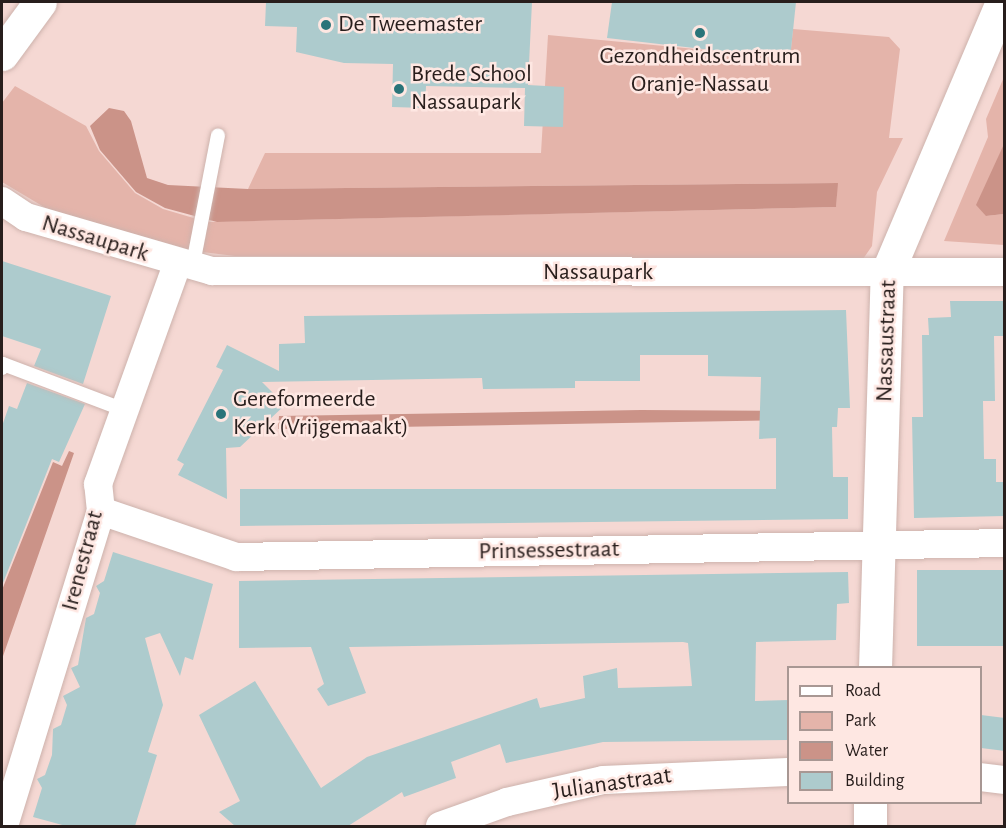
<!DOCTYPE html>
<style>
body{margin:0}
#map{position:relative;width:1006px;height:828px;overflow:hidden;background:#f5d8d3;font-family:"Alegreya Sans",sans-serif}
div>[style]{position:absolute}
.green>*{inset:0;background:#e4b4aa}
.water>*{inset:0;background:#cb9388}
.building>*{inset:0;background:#adcbcd;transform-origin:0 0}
.roads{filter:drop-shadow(0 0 2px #cdb2ac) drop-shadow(0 0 2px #cdb2ac)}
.service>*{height:14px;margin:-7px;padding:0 7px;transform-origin:7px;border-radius:7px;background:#fff}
.minor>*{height:28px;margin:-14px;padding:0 14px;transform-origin:14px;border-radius:14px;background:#fff}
.secondary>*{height:33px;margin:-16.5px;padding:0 16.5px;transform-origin:16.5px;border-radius:16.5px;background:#fff}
.dots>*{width:16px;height:16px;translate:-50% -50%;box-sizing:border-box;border:3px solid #fee7e2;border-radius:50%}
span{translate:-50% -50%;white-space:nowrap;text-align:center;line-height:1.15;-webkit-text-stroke:5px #fee7e2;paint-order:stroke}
.poi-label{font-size:24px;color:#281e1c}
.left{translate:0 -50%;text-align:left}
.street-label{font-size:24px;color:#281e1c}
.frame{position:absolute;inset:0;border:3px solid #281e1c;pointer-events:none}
.legend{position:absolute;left:787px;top:666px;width:195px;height:138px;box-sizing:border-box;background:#fee7e2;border:2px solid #a89793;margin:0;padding:8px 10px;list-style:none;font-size:18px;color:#281e1c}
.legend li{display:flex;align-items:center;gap:12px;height:30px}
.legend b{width:30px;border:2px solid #a89793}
</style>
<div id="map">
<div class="green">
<div style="clip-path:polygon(793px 29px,889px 37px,900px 49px,889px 138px,903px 138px,877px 192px,872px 246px,863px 259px,235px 256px,194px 251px,49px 210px,2px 182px,2px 103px,15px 86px,86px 126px,99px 151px,135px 193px,163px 209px,207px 222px,836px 207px,837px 183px,248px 189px,265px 153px,541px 153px,548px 35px,790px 58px)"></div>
<div style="clip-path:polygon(1004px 77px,1004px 144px,986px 216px,1004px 214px,1004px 245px,944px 241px,988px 137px,986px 119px)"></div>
</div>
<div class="water">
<div style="clip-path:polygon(109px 108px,124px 111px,131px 121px,147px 178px,168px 185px,248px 189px,838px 183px,836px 207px,217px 222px,165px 208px,136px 192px,100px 150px,90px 126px)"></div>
<div style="clip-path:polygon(1004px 144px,1004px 214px,986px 216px,976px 205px)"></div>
<div style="clip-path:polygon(641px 410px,800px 411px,800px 420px,278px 429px,279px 416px)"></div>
<div style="clip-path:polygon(69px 451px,74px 453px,2px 659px,2px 590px,53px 462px,62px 466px)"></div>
</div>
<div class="building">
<div style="clip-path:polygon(266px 2px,532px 2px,528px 85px,564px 87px,563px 127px,524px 126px,525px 88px,426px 86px,425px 108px,392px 107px,393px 64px,344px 63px,296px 52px,297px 27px,265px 26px)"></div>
<div style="clip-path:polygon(612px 2px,796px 2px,790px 59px,607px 38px)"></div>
<div style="clip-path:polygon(2px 261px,111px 296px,83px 384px,34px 366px,41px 349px,2px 336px)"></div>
<div style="clip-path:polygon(950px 301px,1005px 301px,1005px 336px,994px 336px,995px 401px,983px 401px,984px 459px,996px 459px,996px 482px,1005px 482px,1005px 516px,914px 518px,912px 417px,923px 417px,922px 335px,929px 335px,928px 318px,951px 317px)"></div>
<div style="clip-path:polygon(846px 310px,850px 408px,838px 408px,837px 427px,832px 427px,833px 477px,848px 477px,848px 519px,240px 526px,240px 489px,776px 489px,776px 438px,759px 439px,761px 377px,708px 376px,708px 355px,640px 355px,640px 381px,575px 381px,575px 388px,483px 389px,482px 378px,262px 382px,285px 405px,240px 447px,226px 448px,227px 499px,178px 475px,184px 464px,177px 460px,223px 370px,216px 367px,227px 345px,279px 371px,279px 344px,305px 343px,304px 316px)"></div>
<div style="clip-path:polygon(27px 383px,85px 404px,59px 462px,52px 459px,3px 583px,2px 426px,9px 406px,17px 409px)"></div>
<div style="clip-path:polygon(113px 552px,213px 584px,193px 660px,185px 657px,180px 676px,160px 633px,145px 638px,163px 705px,148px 752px,157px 755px,135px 826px,66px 826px,33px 817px,42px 788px,37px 779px,45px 775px,52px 755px,53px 729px,61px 725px,67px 705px,63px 696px,80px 687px,71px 668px,78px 665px,86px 618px,94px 614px,100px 593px,96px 586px,104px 581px)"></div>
<div style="left:1005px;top:570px;width:76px;height:88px;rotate:90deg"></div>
<div style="clip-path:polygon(848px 572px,849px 603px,837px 604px,836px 640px,756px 642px,755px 701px,789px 700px,789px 740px,603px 742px,506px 763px,500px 744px,451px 762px,456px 778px,404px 797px,402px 792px,348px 826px,235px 826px,219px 812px,240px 801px,199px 715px,255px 681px,321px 788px,367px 757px,537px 698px,540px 708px,585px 698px,583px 676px,617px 668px,618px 688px,692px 686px,688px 643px,683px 642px,349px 647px,366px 693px,328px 706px,317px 689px,324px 684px,311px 647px,239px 648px,239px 581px)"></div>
<div style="clip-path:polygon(981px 715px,1005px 718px,1005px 751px,981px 748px)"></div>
</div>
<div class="roads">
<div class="service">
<div style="left:192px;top:269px;width:136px;rotate:-79deg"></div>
<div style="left:2px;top:368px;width:4px;rotate:-76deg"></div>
<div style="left:3px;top:364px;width:130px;rotate:20.7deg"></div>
</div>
<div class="minor">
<div style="left:2px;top:201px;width:29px;rotate:34deg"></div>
<div style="left:26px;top:217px;width:194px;rotate:16.2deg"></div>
<div style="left:212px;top:271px;width:792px;rotate:0.07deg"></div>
<div style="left:101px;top:511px;width:143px;rotate:18.8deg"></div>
<div style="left:236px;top:557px;width:768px;rotate:-1.04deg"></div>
<div style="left:980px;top:777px;width:24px;rotate:7deg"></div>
<div style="left:4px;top:826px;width:330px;rotate:-72.9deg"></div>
<div style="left:101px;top:511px;width:27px;rotate:-96deg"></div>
<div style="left:98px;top:484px;width:234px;rotate:-70.2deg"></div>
<div style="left:440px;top:826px;width:71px;rotate:-19.7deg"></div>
<div style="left:507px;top:802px;width:98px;rotate:-12.9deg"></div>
<div style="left:603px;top:780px;width:185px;rotate:-2.5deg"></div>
</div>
<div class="secondary">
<div style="left:2px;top:54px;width:64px;rotate:-53.8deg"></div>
<div style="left:875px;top:668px;width:395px;rotate:-88.3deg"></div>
<div style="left:887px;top:273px;width:294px;rotate:-67deg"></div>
<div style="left:870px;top:826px;width:24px;rotate:-90deg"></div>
</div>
</div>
<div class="dots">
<div style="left:326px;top:25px;background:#2a7479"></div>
<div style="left:700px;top:33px;background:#2a7479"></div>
<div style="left:399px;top:89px;background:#2a7479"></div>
<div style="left:221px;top:414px;background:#2a7479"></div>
</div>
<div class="poi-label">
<span class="left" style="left:338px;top:25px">De Tweemaster</span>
<span style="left:700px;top:71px">Gezondheidscentrum<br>Oranje-Nassau</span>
<span class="left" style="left:411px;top:89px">Brede School<br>Nassaupark</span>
<span class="left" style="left:233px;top:414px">Gereformeerde<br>Kerk (Vrijgemaakt)</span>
</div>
<div class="street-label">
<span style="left:95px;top:239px;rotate:17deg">Nassaupark</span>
<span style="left:598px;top:273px">Nassaupark</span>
<span style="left:887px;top:341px;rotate:-88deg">Nassaustraat</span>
<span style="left:549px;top:551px;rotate:-1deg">Prinsessestraat</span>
<span style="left:83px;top:561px;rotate:-75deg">Irenestraat</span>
<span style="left:612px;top:784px;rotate:-8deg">Julianastraat</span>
</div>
<div class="frame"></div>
<ul class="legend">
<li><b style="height:8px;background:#fff"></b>Road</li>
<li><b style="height:16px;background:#e4b4aa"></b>Park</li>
<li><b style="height:16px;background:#cb9388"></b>Water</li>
<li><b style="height:16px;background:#adcbcd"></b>Building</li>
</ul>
</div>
